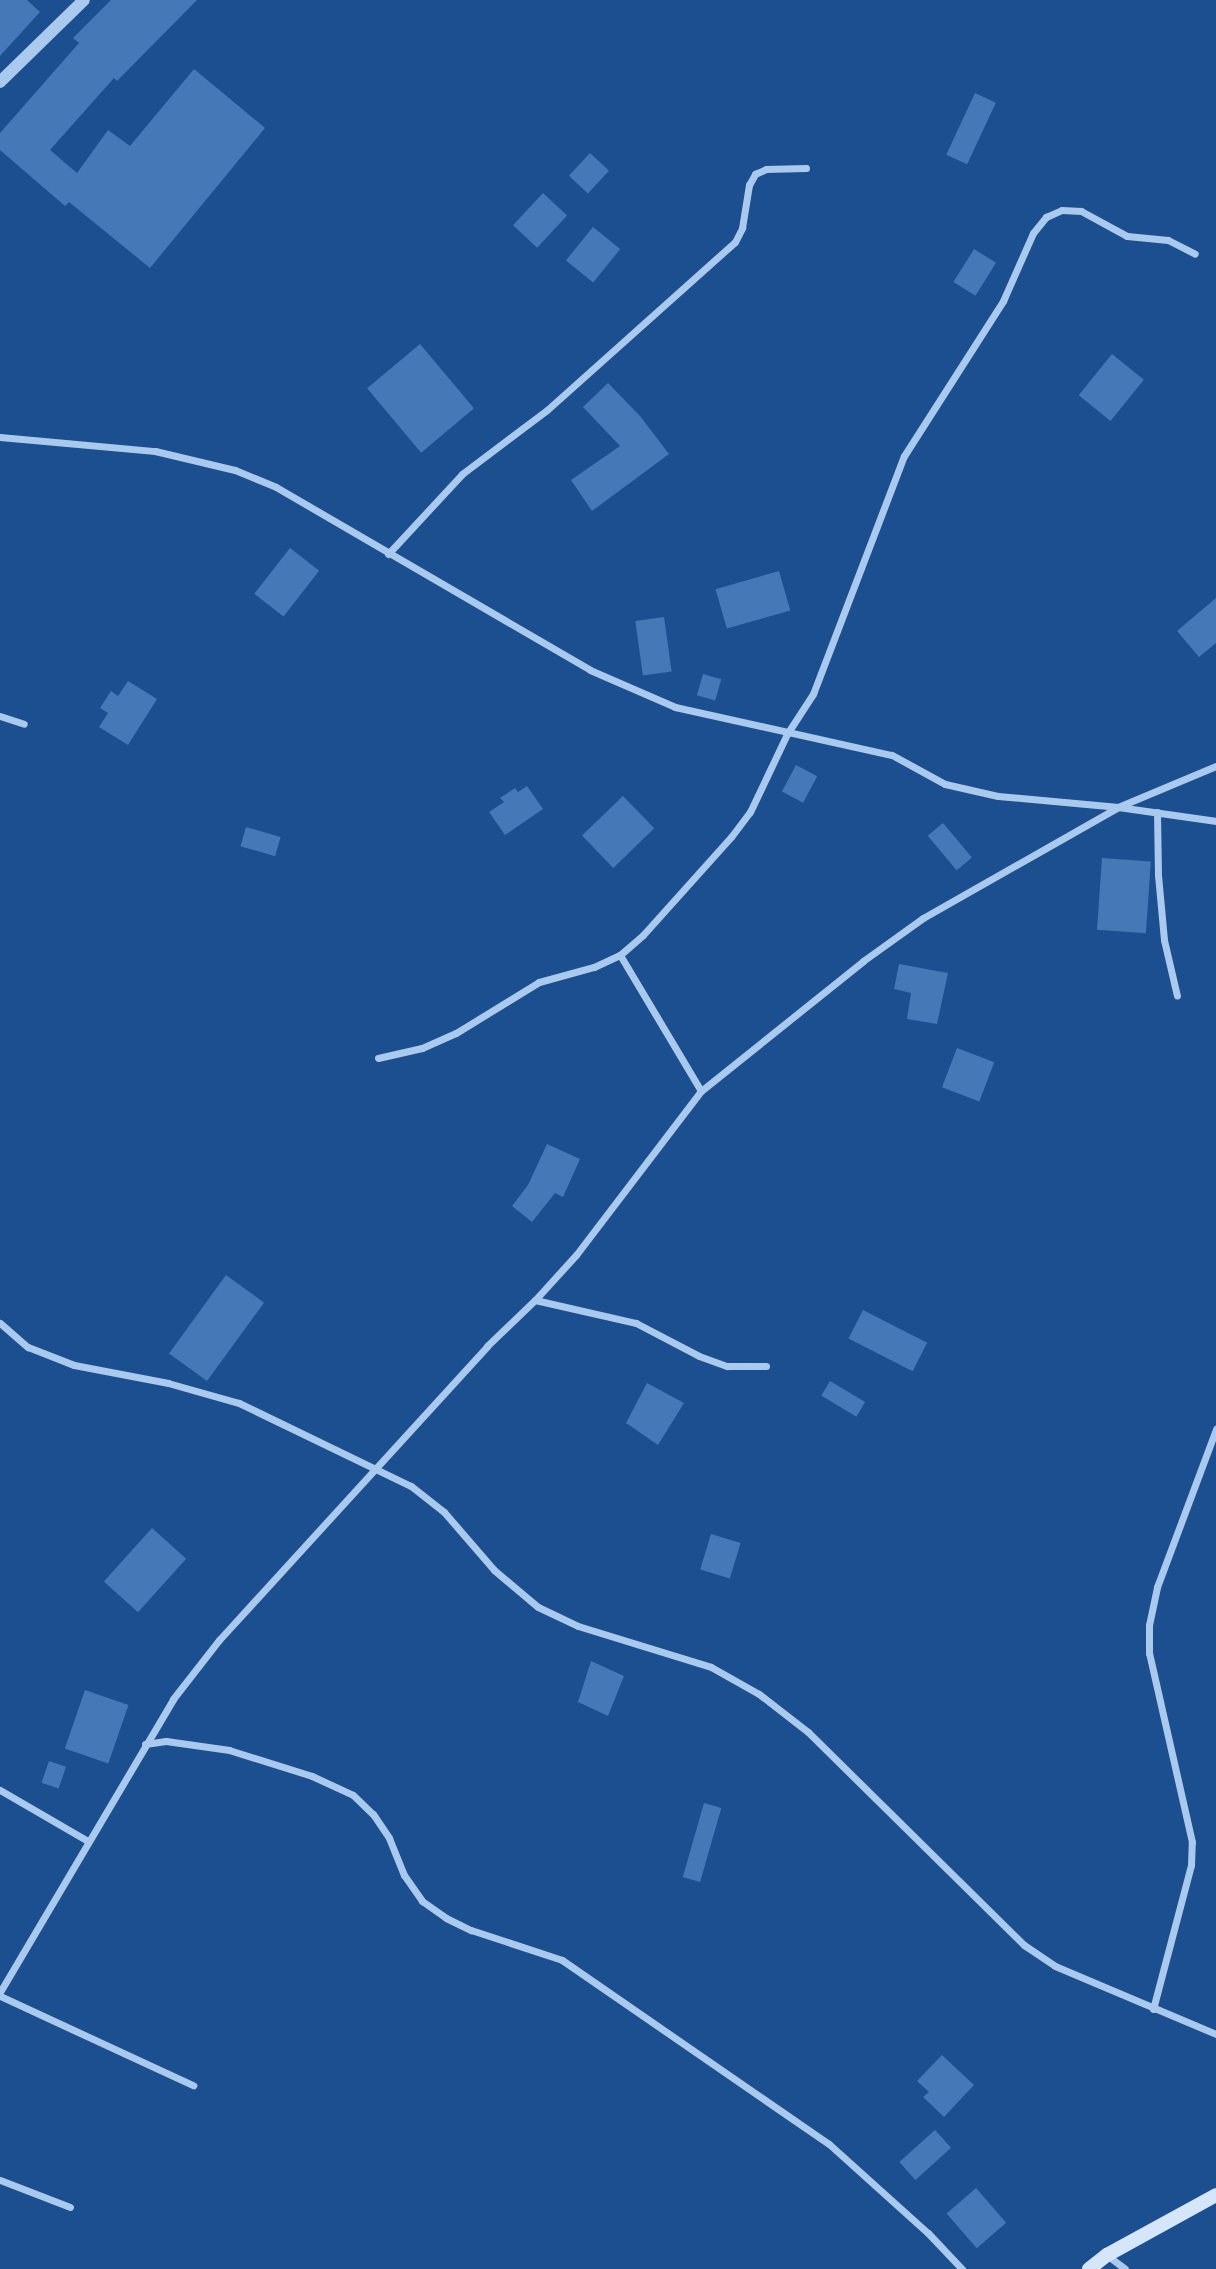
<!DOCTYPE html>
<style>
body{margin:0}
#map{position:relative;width:1216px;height:2269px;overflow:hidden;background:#1b4f8f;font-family:"DM Sans",sans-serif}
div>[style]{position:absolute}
.building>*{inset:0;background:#4478b7;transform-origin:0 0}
.minor>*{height:7px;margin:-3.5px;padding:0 3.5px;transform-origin:3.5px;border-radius:3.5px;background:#a9c9ee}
.tertiary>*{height:12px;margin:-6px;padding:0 6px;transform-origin:6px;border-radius:6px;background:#a9c9ee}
.secondary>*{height:14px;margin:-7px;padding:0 7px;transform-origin:7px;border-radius:7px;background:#d6e6fa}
span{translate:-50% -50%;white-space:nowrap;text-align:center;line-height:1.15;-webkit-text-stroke:5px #1b4f8f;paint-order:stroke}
</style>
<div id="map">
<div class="building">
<div style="clip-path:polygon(0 0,27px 0,40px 12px,0 56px)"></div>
<div style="clip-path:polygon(111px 0,197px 0,117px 81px,114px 78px,50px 150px,77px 173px,108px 130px,130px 146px,194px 69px,265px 128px,150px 268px,69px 202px,65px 206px,0 150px,0 133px,79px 43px,73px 38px)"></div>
<div style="left:975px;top:93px;width:23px;height:68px;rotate:25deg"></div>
<div style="left:590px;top:153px;width:26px;height:31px;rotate:43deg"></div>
<div style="left:543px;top:193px;width:33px;height:44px;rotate:43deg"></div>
<div style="left:593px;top:227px;width:35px;height:43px;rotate:39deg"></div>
<div style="left:974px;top:249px;width:26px;height:39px;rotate:32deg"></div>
<div style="left:420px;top:344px;width:84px;height:69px;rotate:50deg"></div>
<div style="left:1112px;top:354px;width:41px;height:53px;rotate:39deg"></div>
<div style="clip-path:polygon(608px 383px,640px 416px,669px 454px,592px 511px,571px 480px,620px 446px,583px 407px)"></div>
<div style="left:290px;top:548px;width:37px;height:58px;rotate:38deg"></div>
<div style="left:779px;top:571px;width:41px;height:66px;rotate:74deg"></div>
<div style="clip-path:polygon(1216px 598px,1216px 643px,1199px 657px,1177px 631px)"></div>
<div style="left:664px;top:617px;width:55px;height:29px;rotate:82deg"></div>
<div style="left:703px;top:674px;width:19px;height:22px;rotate:16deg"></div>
<div style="clip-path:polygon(128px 681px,157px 699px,128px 745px,99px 727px,108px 713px,100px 708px,111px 691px,118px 696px)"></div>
<div style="left:796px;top:765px;width:24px;height:30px;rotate:28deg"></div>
<div style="clip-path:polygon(527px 786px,543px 809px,505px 835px,489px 812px,504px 802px,500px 798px,515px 788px,518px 792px)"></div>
<div style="left:623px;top:796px;width:45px;height:57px;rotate:46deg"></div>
<div style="left:943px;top:823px;width:45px;height:20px;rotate:50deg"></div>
<div style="left:246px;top:827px;width:36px;height:20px;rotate:16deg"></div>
<div style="left:1102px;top:858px;width:49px;height:72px;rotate:4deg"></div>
<div style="clip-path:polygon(899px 964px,948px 973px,937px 1024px,907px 1019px,911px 993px,894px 989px)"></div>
<div style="left:957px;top:1048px;width:40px;height:42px;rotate:21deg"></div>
<div style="clip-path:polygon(547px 1144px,580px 1159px,563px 1197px,555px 1193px,532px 1222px,512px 1206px,528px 1185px)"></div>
<div style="left:226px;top:1275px;width:47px;height:97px;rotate:36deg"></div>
<div style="left:863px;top:1310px;width:72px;height:32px;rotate:27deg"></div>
<div style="left:830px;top:1381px;width:41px;height:17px;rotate:31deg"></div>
<div style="clip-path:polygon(647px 1383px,684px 1403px,658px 1445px,626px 1423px)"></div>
<div style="left:152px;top:1528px;width:46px;height:72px;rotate:42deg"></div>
<div style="left:711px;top:1534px;width:31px;height:37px;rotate:17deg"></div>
<div style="clip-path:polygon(591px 1661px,624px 1676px,608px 1716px,578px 1702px)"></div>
<div style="left:85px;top:1690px;width:46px;height:62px;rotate:19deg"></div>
<div style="left:49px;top:1761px;width:18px;height:23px;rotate:19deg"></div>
<div style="left:704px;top:1803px;width:18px;height:77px;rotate:16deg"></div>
<div style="clip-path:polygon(942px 2055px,974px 2085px,944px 2117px,923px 2097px,929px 2092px,917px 2081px)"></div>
<div style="left:935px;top:2130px;width:24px;height:48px;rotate:48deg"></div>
<div style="left:976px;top:2188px;width:46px;height:39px;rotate:49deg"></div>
</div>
<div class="minor">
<div style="left:0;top:437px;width:156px;rotate:5.2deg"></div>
<div style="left:155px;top:451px;width:82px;rotate:13.4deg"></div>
<div style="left:235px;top:470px;width:44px;rotate:22.5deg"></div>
<div style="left:276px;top:487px;width:363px;rotate:30.2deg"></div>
<div style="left:590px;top:670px;width:93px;rotate:23.5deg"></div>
<div style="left:675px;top:707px;width:222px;rotate:12.5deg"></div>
<div style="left:892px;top:755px;width:60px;rotate:28.7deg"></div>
<div style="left:945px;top:784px;width:54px;rotate:12.8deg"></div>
<div style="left:998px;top:796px;width:121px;rotate:5.2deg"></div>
<div style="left:1118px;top:807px;width:99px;rotate:8.1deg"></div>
<div style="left:388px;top:554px;width:109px;rotate:-47.2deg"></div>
<div style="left:462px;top:474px;width:106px;rotate:-37deg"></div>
<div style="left:547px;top:410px;width:252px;rotate:-41.8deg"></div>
<div style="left:735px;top:242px;width:16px;rotate:-63deg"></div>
<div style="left:742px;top:228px;width:44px;rotate:-80.8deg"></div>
<div style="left:749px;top:185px;width:13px;rotate:-61deg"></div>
<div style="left:755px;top:174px;width:12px;rotate:-24deg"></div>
<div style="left:766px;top:169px;width:40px;rotate:-1.4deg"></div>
<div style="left:0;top:716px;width:25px;rotate:18deg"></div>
<div style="left:1157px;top:812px;width:63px;rotate:89.1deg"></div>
<div style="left:1158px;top:875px;width:65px;rotate:84.7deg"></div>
<div style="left:1164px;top:940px;width:57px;rotate:76.9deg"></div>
<div style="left:620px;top:955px;width:158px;rotate:59.2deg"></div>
<div style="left:378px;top:1058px;width:45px;rotate:-12.8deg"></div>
<div style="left:422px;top:1048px;width:37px;rotate:-24deg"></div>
<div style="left:456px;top:1033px;width:97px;rotate:-31.6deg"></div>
<div style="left:539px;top:982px;width:57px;rotate:-15.3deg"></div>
<div style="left:594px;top:967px;width:29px;rotate:-25deg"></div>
<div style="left:620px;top:955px;width:30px;rotate:-41deg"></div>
<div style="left:643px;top:935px;width:132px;rotate:-48.1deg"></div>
<div style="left:731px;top:837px;width:31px;rotate:-53deg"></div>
<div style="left:750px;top:812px;width:86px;rotate:-64.6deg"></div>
<div style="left:787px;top:734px;width:48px;rotate:-57deg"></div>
<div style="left:813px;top:694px;width:255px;rotate:-69.1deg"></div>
<div style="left:904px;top:456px;width:184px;rotate:-57.4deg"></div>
<div style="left:1003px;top:301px;width:74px;rotate:-66.2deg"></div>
<div style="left:1033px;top:233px;width:21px;rotate:-51deg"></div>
<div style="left:1046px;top:217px;width:17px;rotate:-24deg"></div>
<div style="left:1062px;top:210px;width:19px;rotate:3deg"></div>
<div style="left:1081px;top:211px;width:52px;rotate:28.5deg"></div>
<div style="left:1127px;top:236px;width:41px;rotate:5.6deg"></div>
<div style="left:1168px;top:240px;width:30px;rotate:27deg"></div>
<div style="left:535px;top:1300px;width:104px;rotate:12.8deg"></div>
<div style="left:636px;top:1323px;width:71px;rotate:27.6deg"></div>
<div style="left:699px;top:1356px;width:30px;rotate:20deg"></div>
<div style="left:727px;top:1366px;width:39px"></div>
<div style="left:0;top:1323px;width:37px;rotate:41deg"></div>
<div style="left:28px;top:1347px;width:49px;rotate:21.4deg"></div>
<div style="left:74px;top:1365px;width:96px;rotate:10.8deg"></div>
<div style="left:168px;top:1383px;width:74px;rotate:15.7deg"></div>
<div style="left:239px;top:1403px;width:191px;rotate:25.8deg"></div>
<div style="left:411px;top:1486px;width:42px;rotate:38.2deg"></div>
<div style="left:444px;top:1512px;width:77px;rotate:49.2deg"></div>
<div style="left:494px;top:1570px;width:57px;rotate:40.1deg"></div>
<div style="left:538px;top:1607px;width:44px;rotate:25.4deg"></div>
<div style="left:578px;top:1626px;width:139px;rotate:17.1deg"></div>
<div style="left:711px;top:1667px;width:55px;rotate:29.4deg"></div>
<div style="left:759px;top:1694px;width:62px;rotate:37.8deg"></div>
<div style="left:808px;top:1732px;width:303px;rotate:44.6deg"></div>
<div style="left:1024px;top:1945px;width:37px;rotate:34deg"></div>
<div style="left:1055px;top:1966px;width:175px;rotate:22.9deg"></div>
<div style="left:145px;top:1744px;width:21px;rotate:-8deg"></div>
<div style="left:166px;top:1741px;width:64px;rotate:8.1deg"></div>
<div style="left:229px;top:1750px;width:87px;rotate:17.4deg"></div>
<div style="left:312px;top:1776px;width:45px;rotate:24.9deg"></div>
<div style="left:353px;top:1795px;width:28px;rotate:44deg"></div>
<div style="left:373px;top:1814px;width:29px;rotate:56deg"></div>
<div style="left:389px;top:1838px;width:40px;rotate:68deg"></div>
<div style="left:404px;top:1875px;width:32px;rotate:55deg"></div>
<div style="left:422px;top:1901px;width:29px;rotate:35deg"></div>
<div style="left:446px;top:1918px;width:28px;rotate:26deg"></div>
<div style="left:471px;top:1930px;width:96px;rotate:18.2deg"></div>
<div style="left:562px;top:1960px;width:324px;rotate:34.6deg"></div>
<div style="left:829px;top:2144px;width:133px;rotate:42deg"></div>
<div style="left:928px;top:2233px;width:50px;rotate:46.6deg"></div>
<div style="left:0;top:1790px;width:102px;rotate:30.1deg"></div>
<div style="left:0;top:1992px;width:340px;rotate:-59.4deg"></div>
<div style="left:173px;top:1699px;width:75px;rotate:-52.1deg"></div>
<div style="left:219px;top:1640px;width:398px;rotate:-47.6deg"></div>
<div style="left:487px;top:1346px;width:66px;rotate:-43.8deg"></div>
<div style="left:535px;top:1300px;width:61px;rotate:-47.7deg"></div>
<div style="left:576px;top:1255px;width:206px;rotate:-52.7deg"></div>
<div style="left:701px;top:1091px;width:208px;rotate:-38.7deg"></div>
<div style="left:863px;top:961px;width:74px;rotate:-35.6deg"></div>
<div style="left:923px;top:918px;width:224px;rotate:-29.6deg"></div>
<div style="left:1118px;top:807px;width:106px;rotate:-22.7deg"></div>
<div style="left:0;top:1996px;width:213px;rotate:24.8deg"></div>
<div style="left:1153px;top:2009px;width:149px;rotate:-75.2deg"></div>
<div style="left:1191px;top:1865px;width:23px;rotate:-88deg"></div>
<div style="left:1192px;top:1842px;width:194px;rotate:-102.8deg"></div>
<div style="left:1149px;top:1653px;width:28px;rotate:-90deg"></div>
<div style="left:1149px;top:1625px;width:39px;rotate:-78deg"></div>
<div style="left:1157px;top:1587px;width:169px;rotate:-69.5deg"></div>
<div style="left:0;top:2180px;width:75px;rotate:21.1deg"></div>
<div style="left:1108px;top:2256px;width:21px;rotate:37deg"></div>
</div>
<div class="tertiary">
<div style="left:0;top:82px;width:117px;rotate:-44.3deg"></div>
</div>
<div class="secondary">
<div style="left:1089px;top:2269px;width:23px;rotate:-38deg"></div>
<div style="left:1107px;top:2255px;width:124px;rotate:-28.8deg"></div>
</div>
</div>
